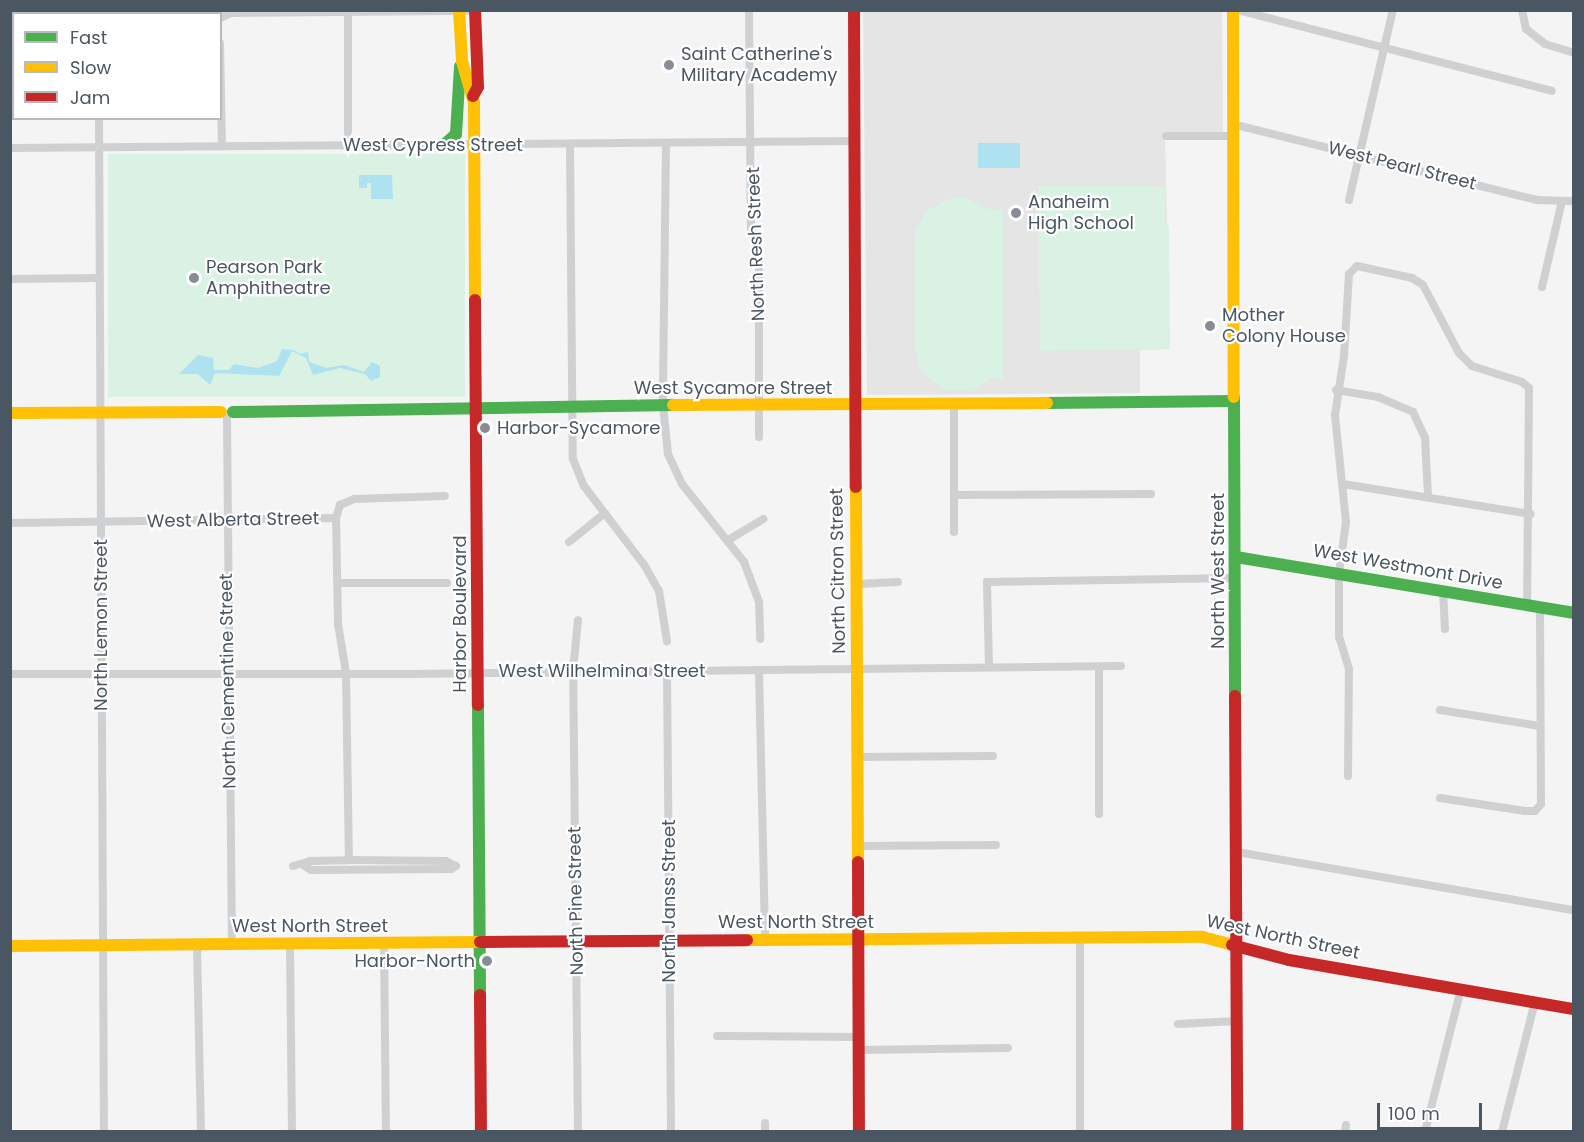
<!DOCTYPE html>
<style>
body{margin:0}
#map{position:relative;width:1584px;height:1142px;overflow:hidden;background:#f4f4f4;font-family:Poppins,sans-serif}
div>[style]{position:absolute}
.education>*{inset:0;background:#e6e5e6}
.green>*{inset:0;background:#d9f2e3;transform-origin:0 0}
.water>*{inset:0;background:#aee2f0;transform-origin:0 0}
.street>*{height:8px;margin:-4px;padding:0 4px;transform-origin:4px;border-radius:4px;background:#ced0d2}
.fast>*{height:12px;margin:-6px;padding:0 6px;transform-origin:6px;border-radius:6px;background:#4caf50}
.slow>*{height:12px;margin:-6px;padding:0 6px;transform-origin:6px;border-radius:6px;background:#ffc107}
.jam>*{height:12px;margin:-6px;padding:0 6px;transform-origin:6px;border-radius:6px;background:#c62828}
.dots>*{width:16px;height:16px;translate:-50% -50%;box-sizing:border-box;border:3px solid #fff;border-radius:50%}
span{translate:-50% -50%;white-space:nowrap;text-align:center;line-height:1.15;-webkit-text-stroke:4.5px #fff;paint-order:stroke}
.poi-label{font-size:18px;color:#4a5661}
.left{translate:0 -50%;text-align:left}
.right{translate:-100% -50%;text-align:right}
.street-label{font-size:18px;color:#4a5661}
.frame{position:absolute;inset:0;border:12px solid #4a5661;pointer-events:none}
.legend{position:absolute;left:12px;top:12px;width:210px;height:108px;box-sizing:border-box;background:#fff;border:2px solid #b7bbc0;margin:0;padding:8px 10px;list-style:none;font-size:18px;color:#4a5661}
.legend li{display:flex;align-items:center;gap:12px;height:30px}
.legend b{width:30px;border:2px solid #b7bbc0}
.scale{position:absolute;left:1377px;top:1103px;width:105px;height:27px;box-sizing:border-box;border:3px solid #4a5661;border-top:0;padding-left:8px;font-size:18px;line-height:21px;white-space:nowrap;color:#4a5661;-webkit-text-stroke:4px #fff;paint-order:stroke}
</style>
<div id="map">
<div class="education">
<div style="clip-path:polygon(863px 11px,1222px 11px,1223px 132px,1165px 133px,1170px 349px,1140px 350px,1140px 393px,867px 395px)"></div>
</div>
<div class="green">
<div style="left:465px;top:154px;width:243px;height:357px;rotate:90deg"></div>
<div style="clip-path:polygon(1038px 186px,1165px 186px,1165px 226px,1169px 226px,1170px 349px,1040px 351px)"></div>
<div style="clip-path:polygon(951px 198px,966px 198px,989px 210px,1003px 210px,1003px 379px,990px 379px,974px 389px,960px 391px,945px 389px,928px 378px,920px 368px,915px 348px,915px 230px,927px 211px)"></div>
</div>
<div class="water">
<div style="left:978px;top:143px;width:42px;height:25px"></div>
<div style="clip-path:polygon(359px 175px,392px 175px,393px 199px,371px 199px,371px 183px,367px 183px,367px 188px,359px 188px)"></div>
<div style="clip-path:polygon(282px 349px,293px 350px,301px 354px,308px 352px,309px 362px,326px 368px,344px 365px,364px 372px,372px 362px,380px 366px,380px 377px,371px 381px,365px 374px,340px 368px,313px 375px,306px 358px,292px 351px,279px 376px,215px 373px,210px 385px,198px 374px,179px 374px,198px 355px,213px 358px,214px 370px,229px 370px,234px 364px,258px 368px,277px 361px)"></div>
</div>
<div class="street">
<div style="left:98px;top:10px;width:4px;rotate:90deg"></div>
<div style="left:749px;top:10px;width:217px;rotate:89.5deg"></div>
<div style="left:751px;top:227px;width:32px;rotate:76deg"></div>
<div style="left:759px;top:258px;width:179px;rotate:90deg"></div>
<div style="left:1237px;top:10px;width:325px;rotate:14.4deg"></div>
<div style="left:1522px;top:10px;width:19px;rotate:78deg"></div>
<div style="left:1526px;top:29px;width:24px;rotate:38deg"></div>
<div style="left:1545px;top:44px;width:30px;rotate:17deg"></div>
<div style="left:348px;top:12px;width:133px;rotate:90deg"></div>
<div style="left:220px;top:18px;width:12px;rotate:-24deg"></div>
<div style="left:231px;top:13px;width:244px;rotate:-0.5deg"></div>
<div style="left:220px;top:43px;width:103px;rotate:88.9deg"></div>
<div style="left:99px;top:118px;width:1014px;rotate:89.72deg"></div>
<div style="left:1232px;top:124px;width:314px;rotate:14deg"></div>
<div style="left:1537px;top:200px;width:37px;rotate:2deg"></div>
<div style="left:1166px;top:136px;width:66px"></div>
<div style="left:666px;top:144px;width:261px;rotate:90.7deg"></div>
<div style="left:663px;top:405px;width:49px;rotate:84.2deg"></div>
<div style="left:668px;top:454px;width:33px;rotate:65deg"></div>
<div style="left:682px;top:484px;width:100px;rotate:51.5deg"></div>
<div style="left:744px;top:562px;width:43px;rotate:69.4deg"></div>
<div style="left:759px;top:602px;width:37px;rotate:88deg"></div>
<div style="left:570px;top:145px;width:314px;rotate:89.5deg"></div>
<div style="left:573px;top:459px;width:29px;rotate:68deg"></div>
<div style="left:584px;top:486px;width:101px;rotate:52.7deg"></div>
<div style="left:645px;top:566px;width:29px;rotate:61deg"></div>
<div style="left:659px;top:591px;width:51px;rotate:80.9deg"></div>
<div style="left:10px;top:148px;width:845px;rotate:-0.47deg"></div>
<div style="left:1349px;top:200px;width:195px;rotate:-77deg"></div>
<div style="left:10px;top:279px;width:90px;rotate:-0.6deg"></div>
<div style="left:1542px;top:287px;width:88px;rotate:-76.9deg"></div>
<div style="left:1336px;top:390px;width:43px;rotate:9.5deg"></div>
<div style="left:1378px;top:397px;width:38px;rotate:23deg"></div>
<div style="left:1413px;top:412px;width:29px;rotate:65deg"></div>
<div style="left:1425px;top:438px;width:58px;rotate:87deg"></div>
<div style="left:954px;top:406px;width:126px;rotate:90deg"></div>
<div style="left:227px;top:418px;width:526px;rotate:89.46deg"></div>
<div style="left:1343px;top:484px;width:190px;rotate:9.1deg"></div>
<div style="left:955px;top:495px;width:196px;rotate:-0.3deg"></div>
<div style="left:336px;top:518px;width:106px;rotate:88.9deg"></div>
<div style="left:338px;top:624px;width:50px;rotate:80.7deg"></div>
<div style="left:346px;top:673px;width:187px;rotate:89.1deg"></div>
<div style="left:10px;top:523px;width:326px;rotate:-0.9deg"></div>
<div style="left:336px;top:518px;width:14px;rotate:-73deg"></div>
<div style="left:340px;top:505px;width:15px;rotate:-23deg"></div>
<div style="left:354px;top:499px;width:91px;rotate:-1.9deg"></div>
<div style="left:730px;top:539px;width:39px;rotate:-31deg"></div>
<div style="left:569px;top:542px;width:46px;rotate:-38.9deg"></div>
<div style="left:338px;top:583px;width:109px"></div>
<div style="left:857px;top:584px;width:41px;rotate:-2.8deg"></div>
<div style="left:1443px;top:591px;width:38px;rotate:87deg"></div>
<div style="left:989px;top:666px;width:84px;rotate:-91.4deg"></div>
<div style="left:987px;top:582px;width:249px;rotate:-0.9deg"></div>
<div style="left:1099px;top:667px;width:147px;rotate:90deg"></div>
<div style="left:667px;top:670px;width:462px;rotate:89.5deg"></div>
<div style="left:759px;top:670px;width:270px;rotate:88.7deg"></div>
<div style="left:10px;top:674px;width:399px"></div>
<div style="left:409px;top:674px;width:712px;rotate:-0.64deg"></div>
<div style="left:1440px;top:710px;width:101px;rotate:9.1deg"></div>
<div style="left:857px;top:757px;width:136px;rotate:-0.4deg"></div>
<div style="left:1348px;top:776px;width:107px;rotate:-89.5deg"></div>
<div style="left:1349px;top:669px;width:34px;rotate:-107deg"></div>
<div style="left:1339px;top:637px;width:64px;rotate:-90deg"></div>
<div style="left:1339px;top:573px;width:51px;rotate:-82.2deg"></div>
<div style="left:1346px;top:522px;width:108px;rotate:-95.9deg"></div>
<div style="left:1335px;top:415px;width:60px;rotate:-81.3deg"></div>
<div style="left:1344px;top:356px;width:82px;rotate:-86.5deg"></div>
<div style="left:1349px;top:274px;width:11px;rotate:-45deg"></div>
<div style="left:1357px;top:266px;width:56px;rotate:12.3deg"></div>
<div style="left:1412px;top:278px;width:13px;rotate:32deg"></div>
<div style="left:1423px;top:285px;width:77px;rotate:62.1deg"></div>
<div style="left:1459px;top:353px;width:18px;rotate:45deg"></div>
<div style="left:1472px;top:366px;width:52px;rotate:17.7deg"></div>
<div style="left:1522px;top:382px;width:9px;rotate:41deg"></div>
<div style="left:1529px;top:388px;width:218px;rotate:90.5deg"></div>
<div style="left:1440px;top:798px;width:86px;rotate:8.7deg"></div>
<div style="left:1525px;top:811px;width:10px"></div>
<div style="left:1535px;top:811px;width:9px;rotate:-49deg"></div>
<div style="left:1541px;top:804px;width:196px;rotate:-90.3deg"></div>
<div style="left:857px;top:846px;width:139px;rotate:-0.4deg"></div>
<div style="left:1237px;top:852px;width:342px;rotate:9.8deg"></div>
<div style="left:293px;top:866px;width:18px;rotate:-16deg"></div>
<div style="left:310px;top:861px;width:39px;rotate:-1deg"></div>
<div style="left:349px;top:860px;width:97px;rotate:0.6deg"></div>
<div style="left:446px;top:861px;width:11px;rotate:27deg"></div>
<div style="left:456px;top:866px;width:6px;rotate:149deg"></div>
<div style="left:451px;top:869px;width:140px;rotate:179.6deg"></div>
<div style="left:311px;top:870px;width:9px;rotate:-148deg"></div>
<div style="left:1080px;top:938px;width:194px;rotate:90deg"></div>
<div style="left:384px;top:943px;width:189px;rotate:89.4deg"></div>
<div style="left:197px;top:944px;width:188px;rotate:88.8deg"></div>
<div style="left:290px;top:944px;width:188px;rotate:89.4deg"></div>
<div style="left:1178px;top:1024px;width:57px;rotate:-3deg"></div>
<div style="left:717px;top:1036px;width:141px;rotate:0.4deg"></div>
<div style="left:858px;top:1050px;width:150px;rotate:-0.8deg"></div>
<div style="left:765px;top:1123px;width:9px;rotate:90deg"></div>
<div style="left:578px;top:1132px;width:461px;rotate:-90.6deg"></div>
<div style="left:573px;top:671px;width:51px;rotate:-84.4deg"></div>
<div style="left:1345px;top:1132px;width:7px;rotate:-82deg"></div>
<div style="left:1425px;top:1132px;width:147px;rotate:-75.9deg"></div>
<div style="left:1502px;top:1132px;width:134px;rotate:-75.8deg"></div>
</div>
<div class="fast">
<div style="left:10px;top:13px;width:21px;rotate:-8deg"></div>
<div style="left:445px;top:144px;width:15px;rotate:-42deg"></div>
<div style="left:456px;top:134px;width:68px;rotate:-86.6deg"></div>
<div style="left:1234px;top:397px;width:299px;rotate:89.8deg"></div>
<div style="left:1047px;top:403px;width:187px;rotate:-0.6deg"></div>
<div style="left:233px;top:412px;width:440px;rotate:-0.9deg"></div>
<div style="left:1236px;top:557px;width:343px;rotate:9.4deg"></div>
<div style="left:478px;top:705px;width:290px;rotate:89.6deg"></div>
</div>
<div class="slow">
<div style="left:459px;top:10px;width:51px;rotate:86.6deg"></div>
<div style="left:462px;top:61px;width:44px;rotate:74.1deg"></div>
<div style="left:474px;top:103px;width:197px;rotate:89.7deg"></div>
<div style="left:1233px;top:10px;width:387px;rotate:89.9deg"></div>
<div style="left:673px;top:405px;width:374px;rotate:-0.3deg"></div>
<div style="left:10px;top:413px;width:211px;rotate:-0.3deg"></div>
<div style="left:856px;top:487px;width:375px;rotate:89.7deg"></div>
<div style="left:747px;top:940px;width:456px;rotate:-0.4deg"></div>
<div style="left:1203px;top:937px;width:30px;rotate:15deg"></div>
<div style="left:10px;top:946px;width:470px;rotate:-0.5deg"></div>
</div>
<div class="jam">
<div style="left:854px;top:10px;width:477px;rotate:89.8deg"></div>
<div style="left:473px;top:96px;width:10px;rotate:-61deg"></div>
<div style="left:478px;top:87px;width:77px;rotate:-92.2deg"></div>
<div style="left:475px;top:300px;width:405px;rotate:89.6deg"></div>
<div style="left:1235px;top:696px;width:436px;rotate:89.7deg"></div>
<div style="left:858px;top:862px;width:270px;rotate:89.8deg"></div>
<div style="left:480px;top:942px;width:267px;rotate:-0.4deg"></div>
<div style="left:1232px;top:945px;width:59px;rotate:14.7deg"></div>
<div style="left:1289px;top:960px;width:289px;rotate:9.8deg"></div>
<div style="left:480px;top:995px;width:137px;rotate:89.6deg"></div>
</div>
<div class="dots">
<div style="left:669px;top:65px;background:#868d94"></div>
<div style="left:1016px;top:213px;background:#868d94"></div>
<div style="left:194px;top:278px;background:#868d94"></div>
<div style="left:1210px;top:326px;background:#868d94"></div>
<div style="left:485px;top:428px;background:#868d94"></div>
<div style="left:487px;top:961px;background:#868d94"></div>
</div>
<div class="poi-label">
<span class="left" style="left:681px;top:65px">Saint Catherine's<br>Military Academy</span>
<span class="left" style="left:1028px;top:213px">Anaheim<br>High School</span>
<span class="left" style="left:206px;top:278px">Pearson Park<br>Amphitheatre</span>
<span class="left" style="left:1222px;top:326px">Mother<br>Colony House</span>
<span class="left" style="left:497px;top:428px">Harbor-Sycamore</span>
<span class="right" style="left:475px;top:961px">Harbor-North</span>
</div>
<div class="street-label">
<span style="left:433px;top:145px">West Cypress Street</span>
<span style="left:1402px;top:166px;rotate:14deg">West Pearl Street</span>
<span style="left:756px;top:244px;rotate:-92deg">North Resh Street</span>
<span style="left:733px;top:388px">West Sycamore Street</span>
<span style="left:233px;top:520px;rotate:-1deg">West Alberta Street</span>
<span style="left:1408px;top:567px;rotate:10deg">West Westmont Drive</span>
<span style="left:838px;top:571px;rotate:-91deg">North Citron Street</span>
<span style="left:1218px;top:571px;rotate:-90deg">North West Street</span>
<span style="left:460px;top:614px;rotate:-90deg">Harbor Boulevard</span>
<span style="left:101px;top:625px;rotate:-90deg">North Lemon Street</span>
<span style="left:602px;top:671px">West Wilhelmina Street</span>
<span style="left:228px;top:681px;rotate:-91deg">North Clementine Street</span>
<span style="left:576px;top:901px;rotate:-91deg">North Pine Street</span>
<span style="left:669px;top:901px;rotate:-90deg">North Janss Street</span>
<span style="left:796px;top:922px">West North Street</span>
<span style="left:310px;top:926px">West North Street</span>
<span style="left:1283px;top:937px;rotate:12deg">West North Street</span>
</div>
<div class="frame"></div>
<ul class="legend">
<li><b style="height:8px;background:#4caf50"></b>Fast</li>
<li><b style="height:8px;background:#ffc107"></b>Slow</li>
<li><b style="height:8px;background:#c62828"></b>Jam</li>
</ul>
<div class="scale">100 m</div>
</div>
